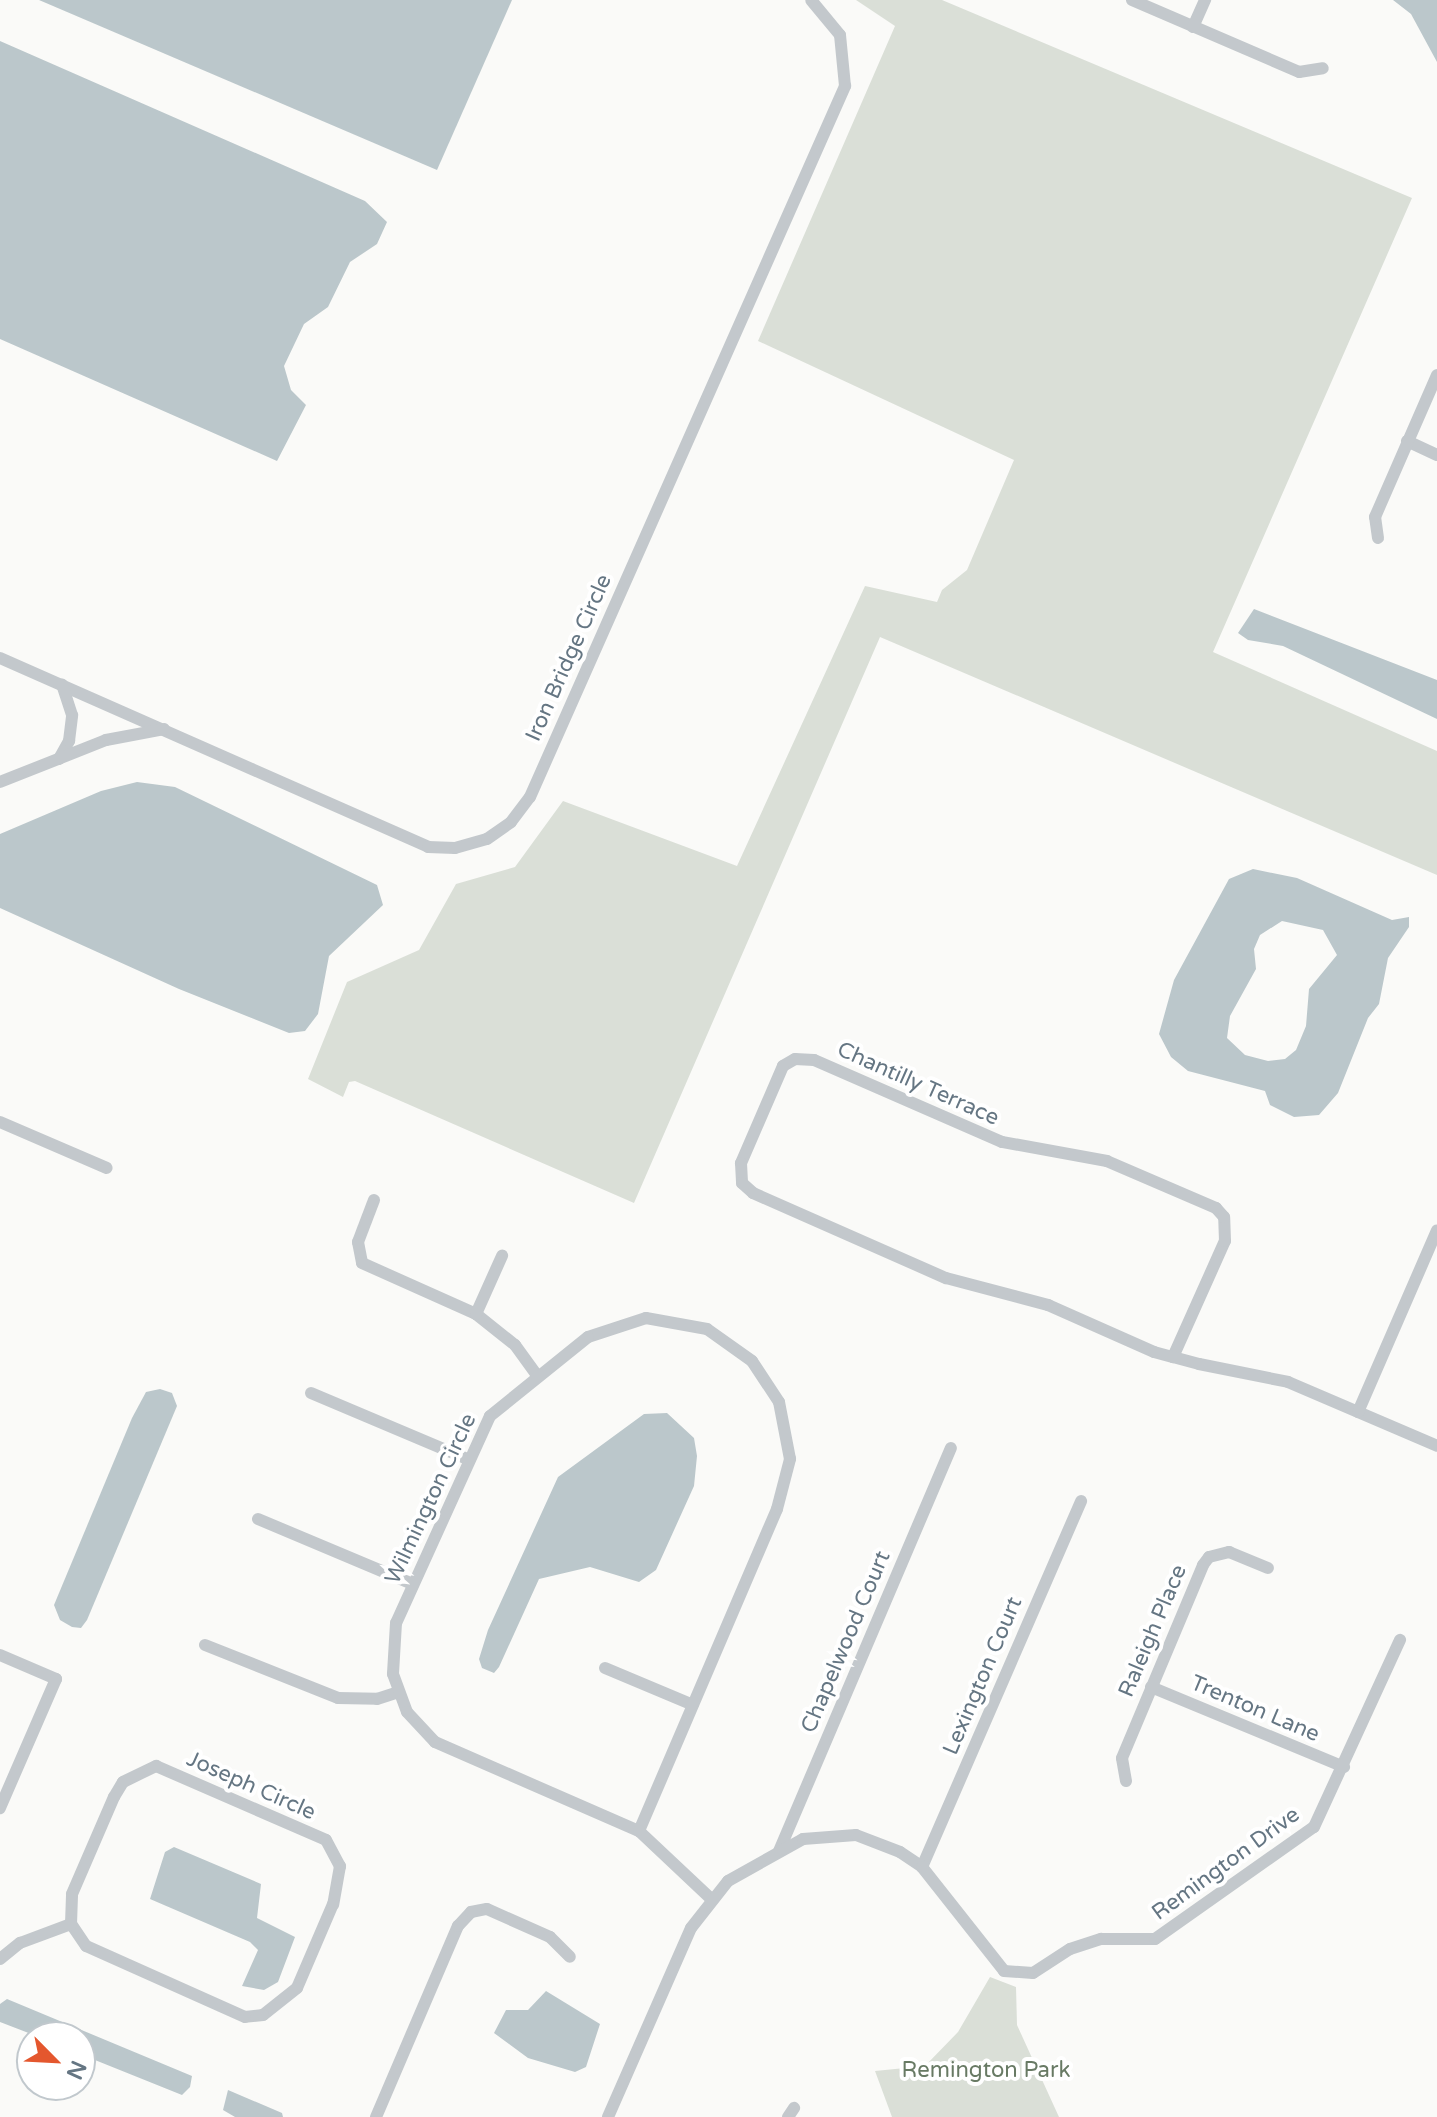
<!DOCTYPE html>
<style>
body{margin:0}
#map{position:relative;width:1437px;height:2117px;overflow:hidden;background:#fafaf8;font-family:"Varela Round",sans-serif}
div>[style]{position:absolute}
.green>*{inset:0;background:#dadfd7}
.water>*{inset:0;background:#bbc7cb}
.minor>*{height:12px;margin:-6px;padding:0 6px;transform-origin:6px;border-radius:6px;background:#c3c8cc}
span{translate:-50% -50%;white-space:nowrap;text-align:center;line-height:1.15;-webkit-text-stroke:8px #fff;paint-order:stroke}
.street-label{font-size:22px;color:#657683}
.park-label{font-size:22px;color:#687a64}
.north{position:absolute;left:16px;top:2021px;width:80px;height:80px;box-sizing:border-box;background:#fff;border:2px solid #c1c8cd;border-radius:50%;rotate:114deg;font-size:22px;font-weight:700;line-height:32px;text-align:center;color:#657683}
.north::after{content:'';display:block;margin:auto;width:28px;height:36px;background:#e4572e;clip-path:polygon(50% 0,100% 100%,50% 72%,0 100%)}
</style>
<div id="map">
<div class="green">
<div style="clip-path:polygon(856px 0,942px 0,1412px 198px,1213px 652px,1437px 751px,1437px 875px,880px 637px,634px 1203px,355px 1081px,349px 1082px,343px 1097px,308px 1079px,347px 982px,419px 950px,456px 884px,515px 867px,563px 801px,737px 866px,865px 586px,937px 602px,942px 590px,967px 570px,1014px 460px,758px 341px,895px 26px)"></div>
<div style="clip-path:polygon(990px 1977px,1016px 1987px,1017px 2025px,1059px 2117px,892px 2117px,875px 2071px,925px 2066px,958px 2032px)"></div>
</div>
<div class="water">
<div style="clip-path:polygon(39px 0,512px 0,437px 170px)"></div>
<div style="clip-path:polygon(1393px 0,1437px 0,1437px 62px,1411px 14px)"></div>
<div style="clip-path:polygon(0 41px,365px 201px,387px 222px,377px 244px,350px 262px,328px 307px,304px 324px,284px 366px,291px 390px,306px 405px,277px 461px,0 339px)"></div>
<div style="clip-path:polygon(1254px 609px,1437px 680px,1437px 719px,1283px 646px,1248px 640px,1238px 633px)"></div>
<div style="clip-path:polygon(137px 782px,175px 787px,377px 885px,383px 905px,329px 956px,318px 1014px,305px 1031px,289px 1033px,179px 989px,0 908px,0 834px,101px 791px)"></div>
<div style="clip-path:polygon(evenodd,1253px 869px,1297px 878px,1392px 920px,1409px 917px,1409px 927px,1388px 958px,1379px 1004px,1368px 1018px,1338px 1093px,1319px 1115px,1294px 1117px,1270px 1105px,1265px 1091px,1188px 1071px,1171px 1057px,1159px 1034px,1174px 980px,1229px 879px,1253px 869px,1282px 921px,1323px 930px,1337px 955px,1309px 989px,1306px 1026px,1296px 1050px,1285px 1059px,1268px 1061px,1245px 1055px,1227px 1038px,1230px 1016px,1256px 969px,1254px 949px,1260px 935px,1282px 921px)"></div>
<div style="clip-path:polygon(160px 1389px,172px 1393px,177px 1406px,87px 1620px,81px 1628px,72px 1627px,60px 1620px,54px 1605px,132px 1418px,146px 1392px)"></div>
<div style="clip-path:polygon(667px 1413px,694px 1438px,697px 1456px,694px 1486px,656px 1570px,639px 1582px,590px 1567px,539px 1579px,499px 1667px,494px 1673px,482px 1668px,479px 1659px,488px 1630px,558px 1477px,644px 1414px)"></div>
<div style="clip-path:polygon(174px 1847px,261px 1884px,257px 1918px,295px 1937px,278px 1982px,264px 1990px,242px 1986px,258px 1950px,250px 1942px,150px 1899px,165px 1852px)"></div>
<div style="clip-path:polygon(546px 1991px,600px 2024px,586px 2067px,575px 2072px,528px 2058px,494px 2033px,506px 2010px,528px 2010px)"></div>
<div style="clip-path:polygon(7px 1999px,192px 2076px,190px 2087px,182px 2095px,80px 2054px,80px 2037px,39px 2037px,0 2022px,0 2004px)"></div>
<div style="clip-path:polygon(228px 2090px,282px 2113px,283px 2117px,235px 2117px,223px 2110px)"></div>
</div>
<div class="minor">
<div style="left:1132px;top:0;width:182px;rotate:23.3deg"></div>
<div style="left:1299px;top:72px;width:24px;rotate:-9deg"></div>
<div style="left:1193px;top:27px;width:30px;rotate:-66deg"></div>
<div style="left:1407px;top:441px;width:33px;rotate:25deg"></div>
<div style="left:1378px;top:538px;width:21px;rotate:-98deg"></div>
<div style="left:1375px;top:517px;width:155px;rotate:-66.4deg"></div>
<div style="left:0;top:658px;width:468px;rotate:23.8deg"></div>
<div style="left:428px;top:847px;width:27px;rotate:2deg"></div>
<div style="left:455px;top:848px;width:33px;rotate:-16deg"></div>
<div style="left:487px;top:839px;width:29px;rotate:-35deg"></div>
<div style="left:511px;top:822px;width:31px;rotate:-53deg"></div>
<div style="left:530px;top:797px;width:778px;rotate:-66.1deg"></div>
<div style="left:845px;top:86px;width:51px;rotate:-95.6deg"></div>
<div style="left:840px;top:35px;width:45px;rotate:-129.6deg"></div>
<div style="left:59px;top:759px;width:21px;rotate:-61deg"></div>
<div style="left:69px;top:741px;width:26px;rotate:-83deg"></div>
<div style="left:72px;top:715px;width:32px;rotate:-108deg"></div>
<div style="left:0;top:782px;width:114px;rotate:-21.6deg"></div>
<div style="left:106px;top:740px;width:59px;rotate:-10.7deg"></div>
<div style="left:0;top:1122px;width:116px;rotate:23.3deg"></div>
<div style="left:374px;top:1200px;width:45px;rotate:110.9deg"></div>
<div style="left:358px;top:1242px;width:21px;rotate:79deg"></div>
<div style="left:362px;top:1263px;width:125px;rotate:24.1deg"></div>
<div style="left:476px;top:1314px;width:50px;rotate:38.5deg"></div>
<div style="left:515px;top:1345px;width:37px;rotate:54deg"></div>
<div style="left:476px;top:1314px;width:64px;rotate:-65.9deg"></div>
<div style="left:1173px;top:1357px;width:127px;rotate:-65.9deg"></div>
<div style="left:1225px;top:1241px;width:24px;rotate:-92deg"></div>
<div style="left:1224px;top:1217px;width:12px;rotate:-132deg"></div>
<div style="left:1216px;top:1208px;width:119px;rotate:-156.7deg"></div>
<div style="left:1107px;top:1161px;width:107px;rotate:-169.7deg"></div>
<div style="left:1002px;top:1142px;width:205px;rotate:-156.4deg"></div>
<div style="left:814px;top:1060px;width:19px;rotate:-177deg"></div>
<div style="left:795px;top:1059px;width:14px;rotate:150deg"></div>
<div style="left:783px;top:1066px;width:106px;rotate:113.4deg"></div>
<div style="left:741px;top:1163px;width:20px;rotate:87deg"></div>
<div style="left:742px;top:1183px;width:15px;rotate:42deg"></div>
<div style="left:753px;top:1193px;width:211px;rotate:23.8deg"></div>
<div style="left:946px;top:1278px;width:106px;rotate:14.8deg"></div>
<div style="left:1048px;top:1305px;width:116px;rotate:23.9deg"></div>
<div style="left:1154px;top:1352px;width:20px;rotate:15deg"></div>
<div style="left:1173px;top:1357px;width:27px;rotate:15deg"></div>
<div style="left:1199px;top:1364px;width:91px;rotate:11.4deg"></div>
<div style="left:1288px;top:1382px;width:162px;rotate:23.2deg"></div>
<div style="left:311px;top:1393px;width:169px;rotate:22.9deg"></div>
<div style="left:1358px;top:1412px;width:198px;rotate:-66.5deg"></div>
<div style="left:258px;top:1519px;width:168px;rotate:22.8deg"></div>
<div style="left:205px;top:1645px;width:143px;rotate:21.7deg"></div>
<div style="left:338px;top:1698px;width:39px;rotate:1deg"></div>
<div style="left:377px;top:1699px;width:22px;rotate:-18deg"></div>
<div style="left:0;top:1655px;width:61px;rotate:23.2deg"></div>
<div style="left:56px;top:1679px;width:141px;rotate:113.5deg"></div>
<div style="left:605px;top:1668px;width:95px;rotate:22.8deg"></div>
<div style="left:1151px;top:1687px;width:209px;rotate:22.5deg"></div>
<div style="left:156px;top:1766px;width:185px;rotate:23.5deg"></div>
<div style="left:326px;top:1840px;width:30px;rotate:62deg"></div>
<div style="left:340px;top:1866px;width:39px;rotate:100deg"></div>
<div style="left:333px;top:1904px;width:91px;rotate:113.2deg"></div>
<div style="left:297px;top:1988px;width:43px;rotate:141.5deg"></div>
<div style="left:263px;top:2015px;width:18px;rotate:174deg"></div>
<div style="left:245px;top:2017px;width:174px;rotate:-155.9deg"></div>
<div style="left:86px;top:1946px;width:27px;rotate:-124deg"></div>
<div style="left:71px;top:1924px;width:30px;rotate:-88deg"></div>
<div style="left:72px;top:1894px;width:106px;rotate:-66.6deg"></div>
<div style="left:114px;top:1797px;width:17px;rotate:-59deg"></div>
<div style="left:123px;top:1782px;width:37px;rotate:-26deg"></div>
<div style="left:1126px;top:1781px;width:23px;rotate:-100deg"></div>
<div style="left:1122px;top:1758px;width:209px;rotate:-67.2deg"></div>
<div style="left:1203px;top:1565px;width:10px;rotate:-53deg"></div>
<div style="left:1209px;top:1557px;width:21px;rotate:-14deg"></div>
<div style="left:1229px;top:1552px;width:42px;rotate:22.3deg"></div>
<div style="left:639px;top:1831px;width:350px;rotate:-66.8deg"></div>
<div style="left:777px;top:1509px;width:52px;rotate:-75.4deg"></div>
<div style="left:790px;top:1459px;width:58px;rotate:-100.9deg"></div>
<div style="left:779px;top:1402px;width:49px;rotate:-123.4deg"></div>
<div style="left:752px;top:1361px;width:55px;rotate:-144.6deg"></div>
<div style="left:707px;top:1329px;width:62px;rotate:-169.8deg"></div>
<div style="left:646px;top:1318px;width:61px;rotate:161.9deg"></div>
<div style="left:588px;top:1337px;width:126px;rotate:141.1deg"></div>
<div style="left:490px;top:1416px;width:227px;rotate:114.4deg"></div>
<div style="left:396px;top:1623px;width:51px;rotate:93.4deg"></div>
<div style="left:393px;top:1674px;width:40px;rotate:69.8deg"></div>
<div style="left:407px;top:1712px;width:41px;rotate:47deg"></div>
<div style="left:435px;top:1742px;width:223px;rotate:23.6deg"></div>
<div style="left:639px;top:1831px;width:98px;rotate:43.3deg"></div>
<div style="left:779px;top:1851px;width:438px;rotate:-66.9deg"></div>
<div style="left:922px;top:1867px;width:399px;rotate:-66.5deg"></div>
<div style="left:0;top:1959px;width:26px;rotate:-39deg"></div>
<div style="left:20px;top:1943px;width:54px;rotate:-20.4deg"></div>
<div style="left:376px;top:2117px;width:208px;rotate:-66.8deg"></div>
<div style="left:458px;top:1926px;width:19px;rotate:-47deg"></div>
<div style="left:471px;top:1912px;width:16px;rotate:-11deg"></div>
<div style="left:487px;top:1909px;width:69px;rotate:24deg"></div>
<div style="left:550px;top:1937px;width:28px;rotate:45deg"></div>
<div style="left:608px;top:2117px;width:206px;rotate:-66.3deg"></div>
<div style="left:691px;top:1928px;width:60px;rotate:-51.8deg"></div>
<div style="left:728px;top:1881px;width:86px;rotate:-29.2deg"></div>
<div style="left:803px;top:1839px;width:53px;rotate:-4.3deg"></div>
<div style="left:856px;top:1835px;width:47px;rotate:21.1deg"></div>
<div style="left:900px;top:1852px;width:27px;rotate:34deg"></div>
<div style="left:922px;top:1867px;width:132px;rotate:51.7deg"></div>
<div style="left:1004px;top:1971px;width:29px;rotate:4deg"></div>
<div style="left:1033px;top:1973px;width:44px;rotate:-33deg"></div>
<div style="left:1070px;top:1949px;width:33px;rotate:-18deg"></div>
<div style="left:1101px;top:1939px;width:54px"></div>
<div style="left:1155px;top:1939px;width:194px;rotate:-35.2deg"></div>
<div style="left:1314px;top:1827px;width:206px;rotate:-65.3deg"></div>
<div style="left:788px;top:2117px;width:11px;rotate:-56deg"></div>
</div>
<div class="street-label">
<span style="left:569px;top:658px;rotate:-66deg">Iron Bridge Circle</span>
<span style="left:918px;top:1084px;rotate:24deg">Chantilly Terrace</span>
<span style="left:431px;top:1499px;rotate:-65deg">Wilmington Circle</span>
<span style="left:1153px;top:1631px;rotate:-67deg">Raleigh Place</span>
<span style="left:846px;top:1642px;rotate:-67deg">Chapelwood Court</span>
<span style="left:983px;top:1676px;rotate:-67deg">Lexington Court</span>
<span style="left:1255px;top:1709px;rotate:23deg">Trenton Lane</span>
<span style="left:251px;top:1786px;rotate:24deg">Joseph Circle</span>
<span style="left:1226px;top:1864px;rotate:-36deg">Remington Drive</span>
</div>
<div class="park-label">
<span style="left:986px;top:2071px">Remington Park</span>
</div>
<div class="north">N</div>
</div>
